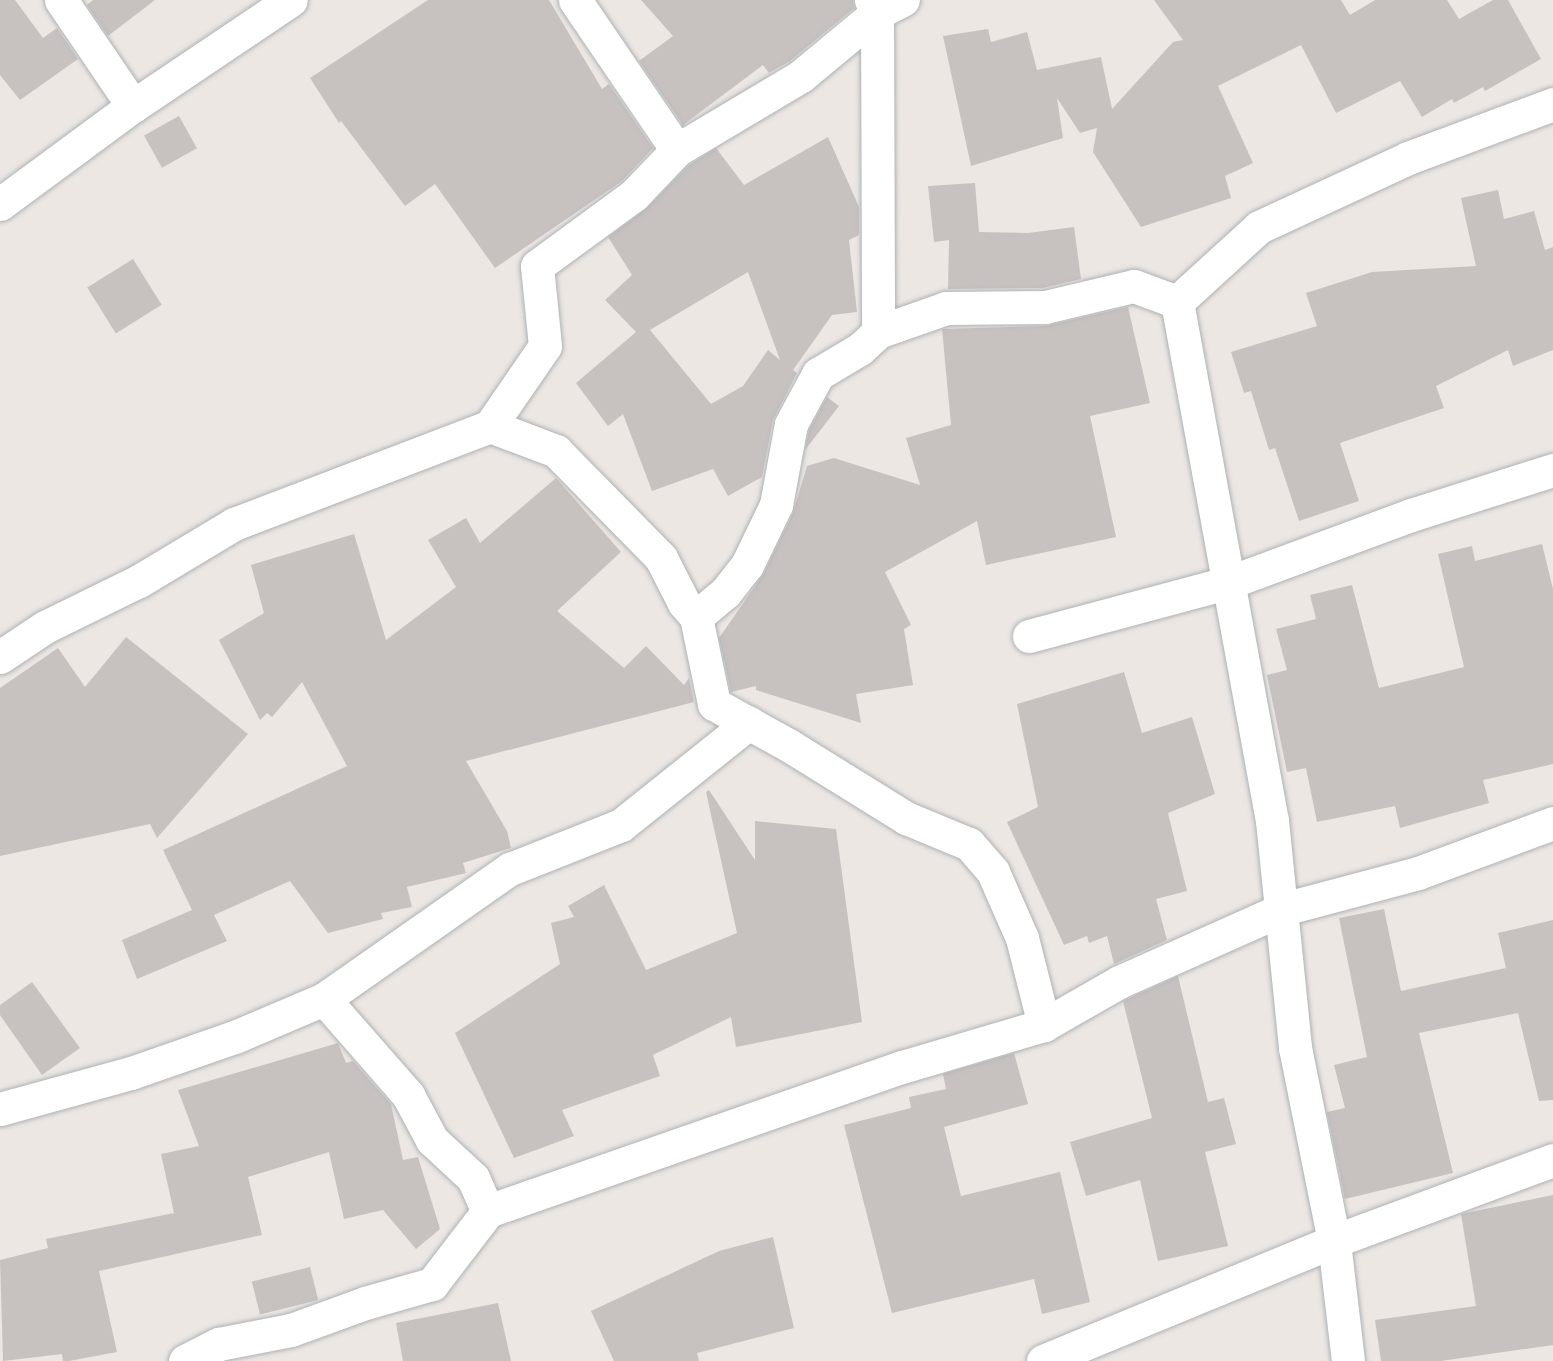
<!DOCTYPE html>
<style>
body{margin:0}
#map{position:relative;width:1553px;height:1361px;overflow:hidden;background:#ece7e3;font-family:Mulish,sans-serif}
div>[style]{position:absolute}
.building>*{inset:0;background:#c7c2c0;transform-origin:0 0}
.roads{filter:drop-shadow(0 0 2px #aeb2b4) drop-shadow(0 0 2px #aeb2b4)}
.minor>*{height:33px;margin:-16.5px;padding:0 16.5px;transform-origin:16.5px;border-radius:16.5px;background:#fff}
span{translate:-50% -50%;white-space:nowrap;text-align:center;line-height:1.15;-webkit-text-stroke:6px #fff;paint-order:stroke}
</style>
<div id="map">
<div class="building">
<div style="clip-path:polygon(0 0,15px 0,43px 38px,57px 28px,78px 59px,20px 100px,0 75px)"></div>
<div style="clip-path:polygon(93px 0,155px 0,108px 36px,87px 5px)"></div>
<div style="clip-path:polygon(428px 0,549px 0,602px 89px,609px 84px,653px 148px,622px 181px,495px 268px,435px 184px,405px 206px,341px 121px,339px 123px,310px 78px)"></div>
<div style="clip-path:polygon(641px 0,853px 0,854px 8px,790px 61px,769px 73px,763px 65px,683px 125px,639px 61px,673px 36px)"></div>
<div style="clip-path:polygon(1154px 0,1341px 0,1350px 15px,1375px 0,1447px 0,1459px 19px,1493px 0,1508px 0,1541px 59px,1485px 91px,1483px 87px,1454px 103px,1452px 99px,1422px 117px,1400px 81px,1336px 113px,1301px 45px,1218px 86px,1253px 163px,1225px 176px,1231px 198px,1141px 227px,1093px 152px,1097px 128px,1080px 133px,1057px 98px,1063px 138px,971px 166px,943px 36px,988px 29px,991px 42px,1027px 32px,1037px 70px,1101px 57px,1112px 109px,1173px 42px,1183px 40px)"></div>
<div style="left:179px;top:116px;width:37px;height:40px;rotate:61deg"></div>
<div style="clip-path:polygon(evenodd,828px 137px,859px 207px,859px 235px,849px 240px,857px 312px,832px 315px,793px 370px,797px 373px,773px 420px,762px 477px,728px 496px,713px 469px,652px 491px,623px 414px,608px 426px,576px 383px,636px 332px,605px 300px,632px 275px,608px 237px,647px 208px,689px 165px,716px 148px,744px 185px,828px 137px,748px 272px,780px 360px,768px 350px,743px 386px,711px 404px,650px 330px,748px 272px)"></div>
<div style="clip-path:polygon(975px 183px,979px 232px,1028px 233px,1074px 227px,1081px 279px,1043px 288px,948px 289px,949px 240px,934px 242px,928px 186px)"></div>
<div style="clip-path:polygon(1498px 190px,1504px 219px,1534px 211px,1545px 250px,1553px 247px,1553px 350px,1513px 366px,1508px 350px,1436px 386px,1444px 408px,1340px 443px,1359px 501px,1299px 521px,1275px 448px,1269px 450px,1251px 391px,1244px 393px,1231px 352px,1317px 326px,1306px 293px,1372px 272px,1476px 266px,1461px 198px)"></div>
<div style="left:133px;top:259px;width:54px;height:54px;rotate:58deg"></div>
<div style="clip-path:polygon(1128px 307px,1150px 403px,1090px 416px,1116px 537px,986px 565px,977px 521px,885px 572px,911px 625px,904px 629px,913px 685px,856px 694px,861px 723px,756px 690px,756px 686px,731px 692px,719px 638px,764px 573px,793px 513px,807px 466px,834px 458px,920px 485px,906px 438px,951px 425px,942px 329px,1045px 326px)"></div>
<div style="clip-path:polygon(827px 397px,839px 406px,805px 450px,809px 430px)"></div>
<div style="clip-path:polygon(556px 478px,621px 552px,557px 611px,624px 668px,646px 646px,684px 685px,689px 678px,694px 702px,466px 761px,507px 831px,511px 848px,463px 863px,466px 873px,407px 887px,412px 907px,381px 913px,383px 919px,328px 933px,290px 881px,214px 915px,227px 941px,137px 979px,122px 940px,192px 910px,163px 850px,347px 766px,302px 682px,272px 717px,267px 713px,260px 720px,219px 640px,264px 613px,251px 565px,354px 534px,386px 640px,456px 587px,428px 540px,466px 518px,480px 543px)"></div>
<div style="clip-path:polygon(1542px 544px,1553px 589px,1553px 764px,1483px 780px,1489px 803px,1400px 828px,1395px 806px,1317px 822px,1306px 768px,1287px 772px,1267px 675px,1287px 670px,1276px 629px,1316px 619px,1310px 595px,1352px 585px,1379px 688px,1464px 667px,1438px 554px,1472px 546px,1475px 561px)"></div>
<div style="clip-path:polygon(126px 637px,248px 734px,157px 838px,150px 824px,0 856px,0 688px,58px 648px,85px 687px)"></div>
<div style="clip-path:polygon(1124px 672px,1142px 733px,1192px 717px,1215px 794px,1168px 813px,1187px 891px,1156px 899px,1167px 940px,1114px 964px,1107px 936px,1089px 943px,1087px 936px,1064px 945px,1007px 822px,1038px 807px,1017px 704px)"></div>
<div style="clip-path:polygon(709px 790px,755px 860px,755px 821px,836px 829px,862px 1022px,736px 1047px,731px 1017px,653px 1055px,660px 1076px,562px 1110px,574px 1136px,514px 1158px,455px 1033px,560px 964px,551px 923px,574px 917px,568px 906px,604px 885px,646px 970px,737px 933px,706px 792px)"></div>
<div style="clip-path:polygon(1384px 909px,1401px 991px,1506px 968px,1498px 933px,1553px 920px,1553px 1100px,1539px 1101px,1518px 1013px,1419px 1033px,1453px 1173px,1345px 1199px,1327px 1112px,1345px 1108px,1334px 1065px,1367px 1057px,1339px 918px)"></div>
<div style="clip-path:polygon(1178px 976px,1208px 1102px,1224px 1098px,1236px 1144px,1205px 1152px,1228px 1246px,1158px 1261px,1140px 1180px,1086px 1196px,1070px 1142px,1152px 1118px,1123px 1001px)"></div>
<div style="clip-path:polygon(32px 982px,80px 1048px,42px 1075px,0 1015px,0 1005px)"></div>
<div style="clip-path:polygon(338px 1043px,346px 1063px,353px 1061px,391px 1104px,403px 1160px,418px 1157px,440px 1229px,416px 1249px,383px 1210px,344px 1219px,329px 1152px,248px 1177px,262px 1235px,99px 1271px,117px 1352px,69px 1361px,63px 1361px,62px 1354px,3px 1361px,0 1260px,48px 1248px,46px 1239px,174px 1213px,161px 1154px,199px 1146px,178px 1090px)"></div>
<div style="clip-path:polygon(1014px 1053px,1028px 1104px,944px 1127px,961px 1196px,1060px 1172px,1090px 1302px,1042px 1314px,1034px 1279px,892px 1313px,844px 1125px,911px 1108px,909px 1097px,946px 1089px,943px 1074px)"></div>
<div style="clip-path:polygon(1553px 1195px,1553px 1345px,1441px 1361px,1381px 1361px,1375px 1320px,1476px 1306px,1461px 1214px)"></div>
<div style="clip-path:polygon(773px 1237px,794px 1328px,697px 1353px,699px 1361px,614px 1361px,591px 1311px,719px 1251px)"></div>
<div style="left:310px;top:1267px;width:34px;height:60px;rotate:76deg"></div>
<div style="clip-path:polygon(498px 1303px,511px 1361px,403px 1361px,396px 1323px)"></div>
</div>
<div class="roads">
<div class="minor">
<div style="left:61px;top:0;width:128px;rotate:55.8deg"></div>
<div style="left:575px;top:0;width:181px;rotate:55.8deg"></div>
<div style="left:871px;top:0;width:14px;rotate:65deg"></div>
<div style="left:877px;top:13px;width:319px;rotate:89.8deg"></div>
<div style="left:0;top:204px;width:165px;rotate:-36.4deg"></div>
<div style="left:133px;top:106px;width:190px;rotate:-33.9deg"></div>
<div style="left:490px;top:426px;width:71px;rotate:20.7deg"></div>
<div style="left:556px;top:451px;width:150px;rotate:45.5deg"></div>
<div style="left:661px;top:558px;width:51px;rotate:62.9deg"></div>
<div style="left:684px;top:603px;width:18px;rotate:49deg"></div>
<div style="left:696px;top:617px;width:89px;rotate:78.3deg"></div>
<div style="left:714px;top:704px;width:87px;rotate:28.9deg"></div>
<div style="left:790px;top:746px;width:137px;rotate:31.8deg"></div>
<div style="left:906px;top:818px;width:68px;rotate:22.4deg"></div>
<div style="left:969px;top:844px;width:37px;rotate:49deg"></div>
<div style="left:993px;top:872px;width:72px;rotate:66.3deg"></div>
<div style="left:1022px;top:938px;width:90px;rotate:75.8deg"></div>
<div style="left:696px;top:617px;width:38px;rotate:-40deg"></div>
<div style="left:725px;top:593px;width:36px;rotate:-52deg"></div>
<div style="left:747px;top:565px;width:67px;rotate:-64.2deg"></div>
<div style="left:776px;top:505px;width:82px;rotate:-79.5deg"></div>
<div style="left:791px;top:424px;width:57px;rotate:-61.6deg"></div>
<div style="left:818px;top:374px;width:49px;rotate:-30.8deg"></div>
<div style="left:860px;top:349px;width:25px;rotate:-43deg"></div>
<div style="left:878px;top:332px;width:72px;rotate:-19.4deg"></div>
<div style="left:946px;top:308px;width:99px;rotate:-0.6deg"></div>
<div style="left:1045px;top:307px;width:91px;rotate:-13.3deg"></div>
<div style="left:1134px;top:286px;width:46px;rotate:20.4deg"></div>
<div style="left:1029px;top:636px;width:208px;rotate:-15deg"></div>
<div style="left:1230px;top:582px;width:193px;rotate:-20.3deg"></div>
<div style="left:1411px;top:515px;width:149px;rotate:-17.6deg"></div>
<div style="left:0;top:657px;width:54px;rotate:-33.7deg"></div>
<div style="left:45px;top:627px;width:105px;rotate:-26.1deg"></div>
<div style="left:139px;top:581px;width:111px;rotate:-31deg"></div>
<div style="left:234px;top:524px;width:274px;rotate:-20.9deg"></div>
<div style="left:490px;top:426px;width:97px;rotate:-55.5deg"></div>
<div style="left:545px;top:346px;width:80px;rotate:-95.7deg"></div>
<div style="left:537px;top:266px;width:120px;rotate:-36.2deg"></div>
<div style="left:634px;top:195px;width:62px;rotate:-46.3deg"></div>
<div style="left:677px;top:150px;width:144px;rotate:-30.8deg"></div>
<div style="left:801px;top:76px;width:99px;rotate:-39.7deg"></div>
<div style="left:877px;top:13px;width:29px;rotate:-27deg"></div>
<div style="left:324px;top:999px;width:128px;rotate:48.8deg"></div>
<div style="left:408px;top:1095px;width:51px;rotate:61.9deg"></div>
<div style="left:432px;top:1140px;width:56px;rotate:42.8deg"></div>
<div style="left:473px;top:1178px;width:36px;rotate:66deg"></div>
<div style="left:0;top:1109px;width:136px;rotate:-15.4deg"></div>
<div style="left:131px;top:1073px;width:112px;rotate:-19.2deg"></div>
<div style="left:237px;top:1036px;width:95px;rotate:-23deg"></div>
<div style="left:324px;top:999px;width:227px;rotate:-35deg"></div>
<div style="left:510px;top:869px;width:119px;rotate:-21.6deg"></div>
<div style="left:621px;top:825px;width:164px;rotate:-38.6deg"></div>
<div style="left:185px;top:1361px;width:38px;rotate:-27deg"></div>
<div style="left:219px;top:1344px;width:73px;rotate:-11deg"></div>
<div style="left:291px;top:1330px;width:79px;rotate:-20deg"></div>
<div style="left:365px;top:1303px;width:70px;rotate:-15.8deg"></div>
<div style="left:432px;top:1284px;width:92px;rotate:-52.5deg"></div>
<div style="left:488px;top:1211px;width:438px;rotate:-19.2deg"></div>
<div style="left:902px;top:1067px;width:148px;rotate:-16.5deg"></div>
<div style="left:1044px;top:1025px;width:86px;rotate:-29.8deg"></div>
<div style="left:1119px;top:982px;width:180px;rotate:-24deg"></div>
<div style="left:1283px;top:909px;width:140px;rotate:-14.9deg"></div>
<div style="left:1418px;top:873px;width:144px;rotate:-20.3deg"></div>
<div style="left:1043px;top:1361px;width:315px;rotate:-22.4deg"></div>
<div style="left:1334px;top:1241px;width:233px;rotate:-20.3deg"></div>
<div style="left:1348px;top:1361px;width:121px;rotate:-96.7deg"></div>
<div style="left:1334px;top:1241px;width:198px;rotate:-101.4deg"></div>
<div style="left:1295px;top:1047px;width:227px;rotate:-95.8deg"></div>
<div style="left:1272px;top:821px;width:528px;rotate:-100.37deg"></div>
<div style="left:1177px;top:302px;width:111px;rotate:-42.4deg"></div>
<div style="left:1259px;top:227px;width:164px;rotate:-24.8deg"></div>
<div style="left:1408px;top:158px;width:155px;rotate:-20.4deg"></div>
</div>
</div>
</div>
